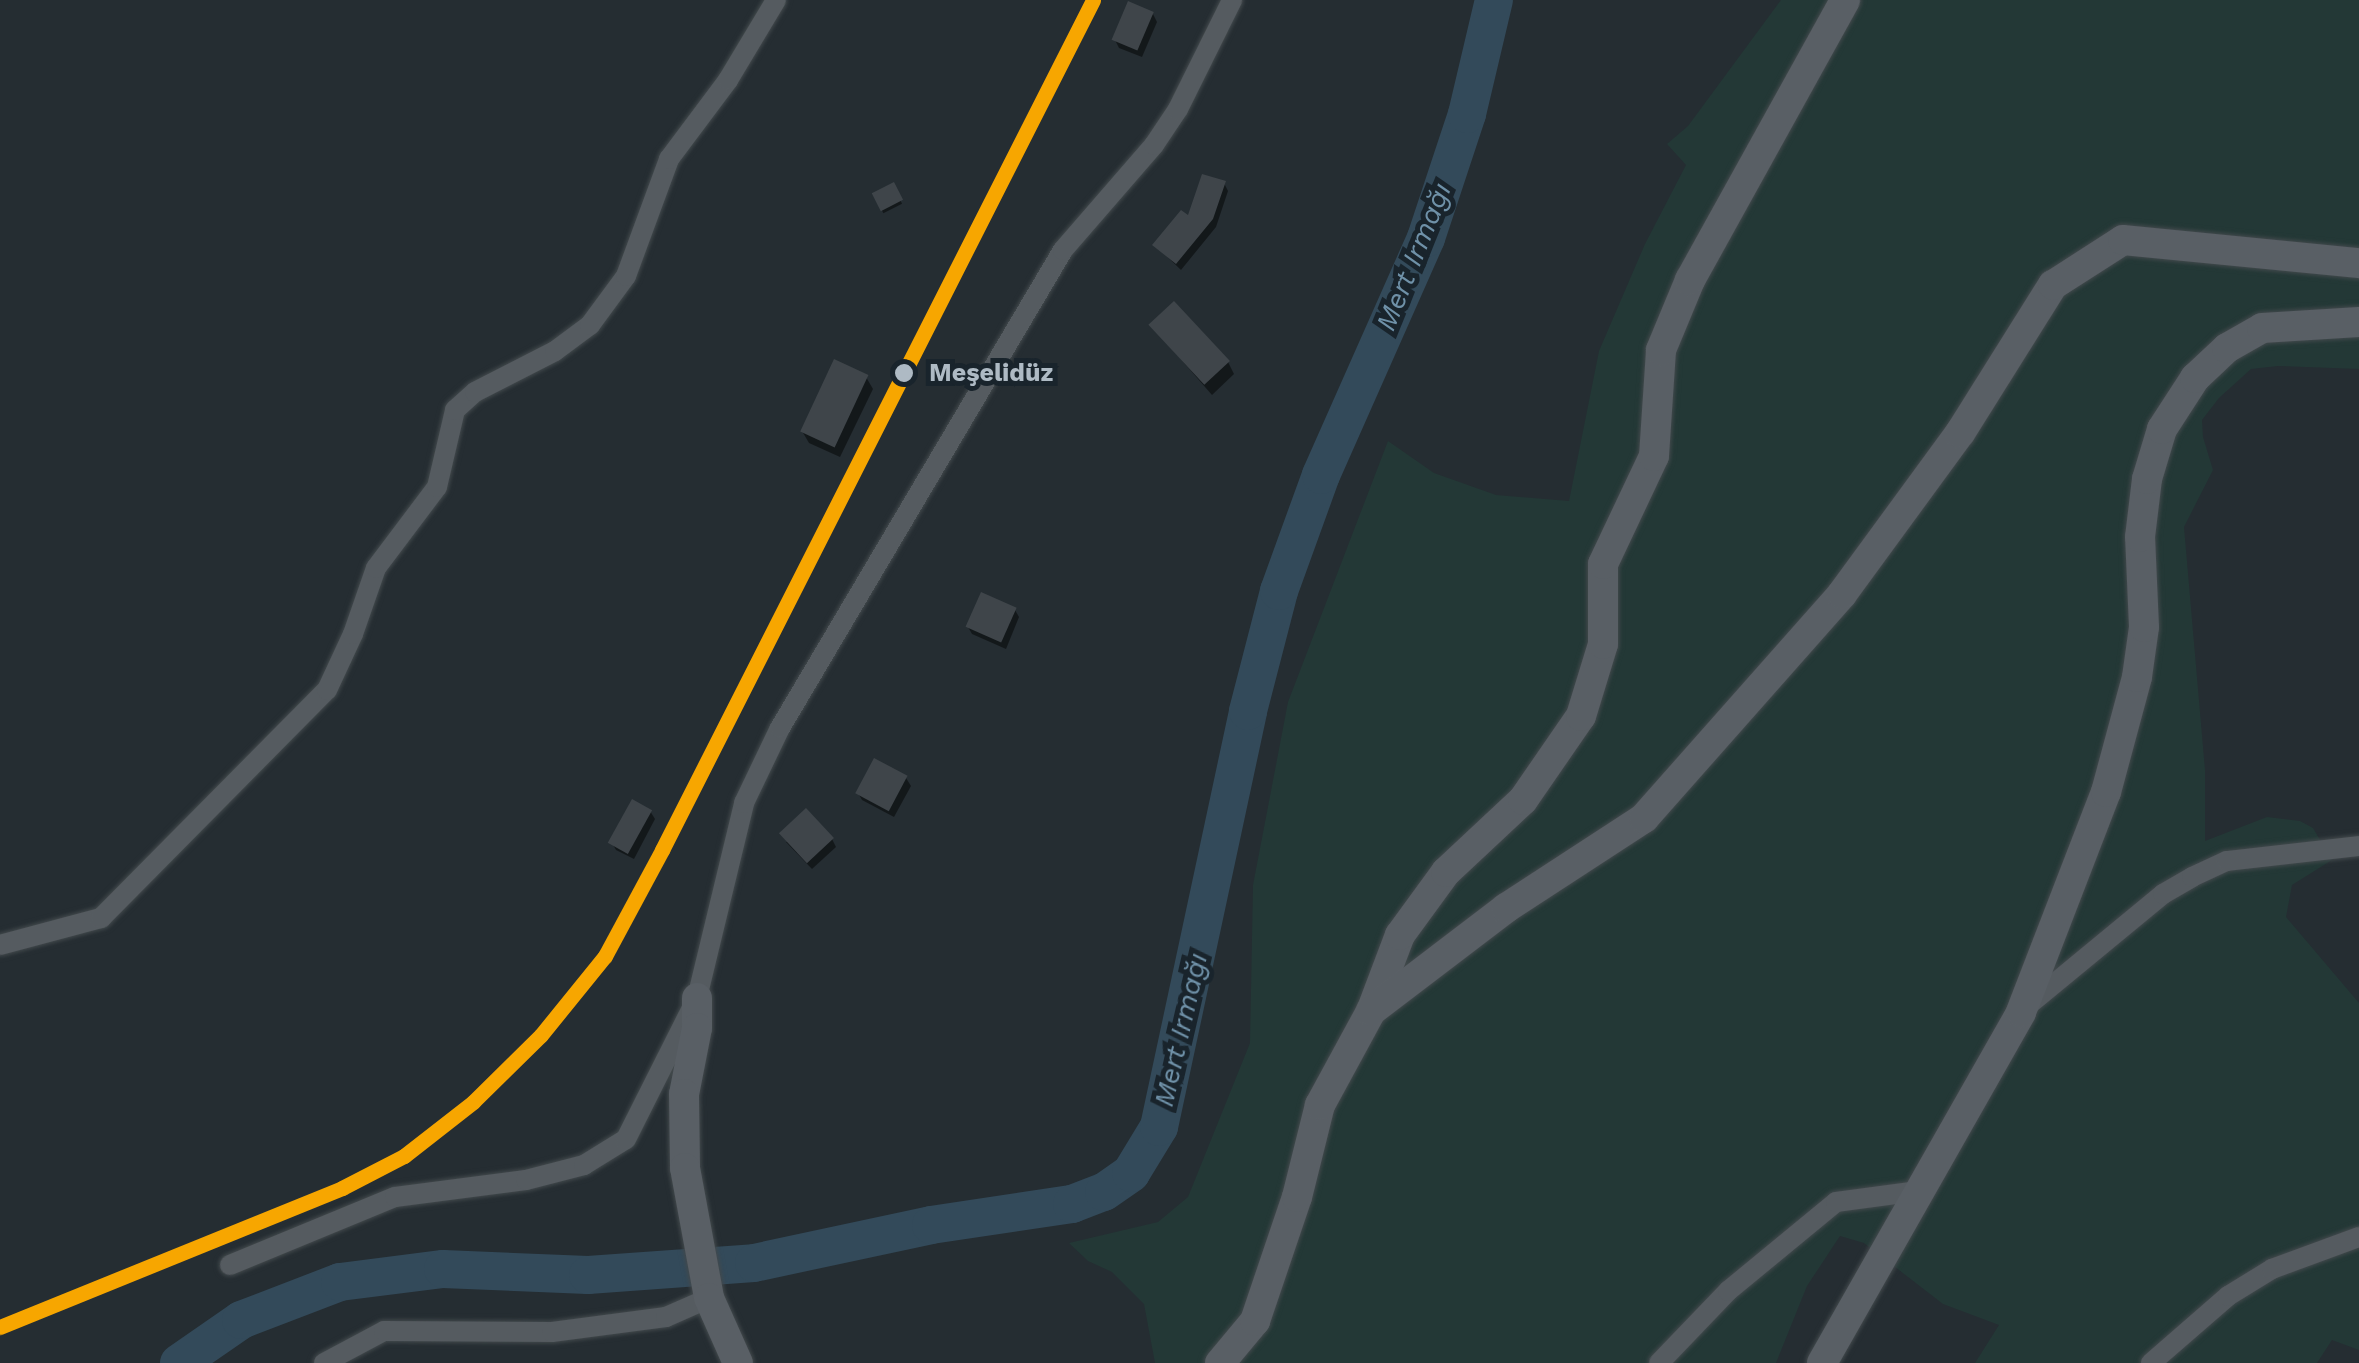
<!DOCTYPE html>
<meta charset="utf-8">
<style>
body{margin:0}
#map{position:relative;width:2359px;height:1363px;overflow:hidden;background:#252d32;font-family:"Work Sans",sans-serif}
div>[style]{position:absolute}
.green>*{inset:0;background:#233836}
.shadow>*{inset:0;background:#0007;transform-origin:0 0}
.river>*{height:38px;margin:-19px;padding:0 19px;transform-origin:19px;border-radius:19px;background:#334a5a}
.building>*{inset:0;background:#3f454a;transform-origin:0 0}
.roads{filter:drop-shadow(0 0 2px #42494c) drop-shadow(0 0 2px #42494c)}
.street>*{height:20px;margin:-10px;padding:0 10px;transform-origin:10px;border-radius:10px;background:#555b60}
.secondary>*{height:30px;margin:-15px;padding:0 15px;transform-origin:15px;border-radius:15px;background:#595f65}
.rail-1>*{height:15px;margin:-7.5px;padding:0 7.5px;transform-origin:7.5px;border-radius:7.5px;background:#f7a600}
.dots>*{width:28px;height:28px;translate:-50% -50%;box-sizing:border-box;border:5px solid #19242c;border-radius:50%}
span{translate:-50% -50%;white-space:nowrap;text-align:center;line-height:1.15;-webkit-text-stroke:10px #19242c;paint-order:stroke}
.stop-label{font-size:25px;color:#aebac4;font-weight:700}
.left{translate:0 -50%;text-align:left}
.water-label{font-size:28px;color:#6f91a8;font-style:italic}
</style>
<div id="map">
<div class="green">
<div style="clip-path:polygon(1781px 0,2359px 0,2359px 369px,2278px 366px,2251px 369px,2219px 398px,2202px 420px,2203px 437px,2213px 470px,2184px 527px,2205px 770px,2205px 841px,2267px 817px,2300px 821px,2313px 828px,2332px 860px,2292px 885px,2286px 917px,2359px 1003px,2359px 1350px,2332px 1340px,2317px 1363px,1975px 1363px,1999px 1325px,1943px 1304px,1864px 1243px,1840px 1236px,1807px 1286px,1776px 1363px,1155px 1363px,1144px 1304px,1112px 1272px,1088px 1261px,1069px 1243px,1158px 1222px,1188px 1197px,1250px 1043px,1253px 885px,1288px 702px,1388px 441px,1434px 473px,1496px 495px,1569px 501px,1599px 351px,1645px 244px,1686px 165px,1667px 144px,1688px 126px)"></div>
</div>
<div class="shadow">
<div style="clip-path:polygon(1153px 14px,1157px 22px,1142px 57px,1119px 48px,1115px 40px)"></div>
<div style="clip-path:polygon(1224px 183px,1228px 191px,1216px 227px,1181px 270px,1155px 245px,1190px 220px)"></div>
<div style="left:893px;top:186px;width:20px;height:21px;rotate:63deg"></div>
<div style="clip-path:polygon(1151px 325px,1228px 362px,1234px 374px,1212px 395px)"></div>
<div style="clip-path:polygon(866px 377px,873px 389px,840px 457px,809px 443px,802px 431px)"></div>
<div style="clip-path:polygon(1015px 610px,1019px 617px,1006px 649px,972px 634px,968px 627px)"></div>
<div style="clip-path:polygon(906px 778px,911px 786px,894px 817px,862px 800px,858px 793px)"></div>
<div style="clip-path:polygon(650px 811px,655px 819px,634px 859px,616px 850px,612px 843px)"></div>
<div style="clip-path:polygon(832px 839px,836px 847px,812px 869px,786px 842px)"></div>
</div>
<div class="river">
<div style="left:179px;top:1363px;width:75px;rotate:-34.7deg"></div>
<div style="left:241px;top:1320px;width:106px;rotate:-21deg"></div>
<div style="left:340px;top:1282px;width:104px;rotate:-7.2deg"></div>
<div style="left:443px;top:1269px;width:145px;rotate:2.4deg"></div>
<div style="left:588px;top:1275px;width:166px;rotate:-4.1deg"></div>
<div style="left:754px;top:1263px;width:181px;rotate:-12.1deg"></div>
<div style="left:931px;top:1225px;width:143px;rotate:-8.5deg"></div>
<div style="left:1072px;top:1204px;width:34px;rotate:-21deg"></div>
<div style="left:1104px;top:1192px;width:33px;rotate:-35deg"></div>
<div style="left:1131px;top:1173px;width:54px;rotate:-58.7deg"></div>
<div style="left:1159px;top:1127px;width:425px;rotate:-77.9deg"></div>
<div style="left:1248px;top:711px;width:124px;rotate:-75.5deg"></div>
<div style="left:1279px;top:591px;width:123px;rotate:-70.1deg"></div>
<div style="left:1321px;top:475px;width:259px;rotate:-66.1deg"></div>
<div style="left:1426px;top:238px;width:131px;rotate:-71.7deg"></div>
<div style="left:1467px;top:114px;width:117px;rotate:-76.7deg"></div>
</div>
<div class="building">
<div style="left:1128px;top:1px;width:28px;height:42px;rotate:23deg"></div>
<div style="clip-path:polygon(1202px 174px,1226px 181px,1213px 219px,1176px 264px,1152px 245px,1181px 210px,1188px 215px)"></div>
<div style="left:894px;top:182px;width:20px;height:25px;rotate:63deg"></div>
<div style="left:1174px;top:301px;width:82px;height:35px;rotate:47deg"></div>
<div style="left:834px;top:359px;width:38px;height:80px;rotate:25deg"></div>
<div style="left:981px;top:592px;width:39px;height:38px;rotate:24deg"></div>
<div style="left:874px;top:758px;width:38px;height:40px;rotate:28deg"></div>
<div style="left:632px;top:799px;width:23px;height:50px;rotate:29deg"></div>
<div style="left:806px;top:808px;width:41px;height:37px;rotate:47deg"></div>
</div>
<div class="roads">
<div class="street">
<div style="left:0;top:945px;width:105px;rotate:-15deg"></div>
<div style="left:101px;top:918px;width:321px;rotate:-45.3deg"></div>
<div style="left:327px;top:690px;width:62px;rotate:-65.1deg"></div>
<div style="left:353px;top:634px;width:70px;rotate:-70.8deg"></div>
<div style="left:376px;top:568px;width:101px;rotate:-53deg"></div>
<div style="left:437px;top:487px;width:79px;rotate:-76.8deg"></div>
<div style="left:455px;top:410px;width:27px;rotate:-42deg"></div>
<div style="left:475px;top:392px;width:90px;rotate:-27.1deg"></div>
<div style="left:555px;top:351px;width:44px;rotate:-36.6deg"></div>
<div style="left:590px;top:325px;width:61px;rotate:-53.7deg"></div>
<div style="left:626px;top:276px;width:125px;rotate:-69.8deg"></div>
<div style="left:669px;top:159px;width:99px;rotate:-53.2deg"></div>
<div style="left:728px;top:80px;width:93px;rotate:-59deg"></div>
<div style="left:2026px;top:1007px;width:178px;rotate:-39.5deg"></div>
<div style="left:2163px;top:894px;width:34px;rotate:-30deg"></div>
<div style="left:2192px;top:877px;width:38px;rotate:-25deg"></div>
<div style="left:2227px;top:861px;width:133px;rotate:-6.5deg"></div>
<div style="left:230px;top:1265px;width:178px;rotate:-22.4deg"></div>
<div style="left:395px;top:1197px;width:132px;rotate:-7.4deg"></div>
<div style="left:526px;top:1180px;width:60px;rotate:-14.5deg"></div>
<div style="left:584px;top:1165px;width:49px;rotate:-31.8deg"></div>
<div style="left:626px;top:1139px;width:158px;rotate:-63.3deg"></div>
<div style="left:697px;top:998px;width:201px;rotate:-76.4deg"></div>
<div style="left:744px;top:803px;width:83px;rotate:-64.4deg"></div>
<div style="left:780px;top:728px;width:555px;rotate:-59.37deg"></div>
<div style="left:1063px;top:250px;width:139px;rotate:-49.1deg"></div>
<div style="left:1154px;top:145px;width:43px;rotate:-56.3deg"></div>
<div style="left:1178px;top:109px;width:122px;rotate:-63.6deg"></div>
<div style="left:324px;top:1363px;width:68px;rotate:-28.1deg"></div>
<div style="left:384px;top:1331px;width:168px;rotate:0.3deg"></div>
<div style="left:552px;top:1332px;width:115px;rotate:-7.5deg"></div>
<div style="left:666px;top:1317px;width:47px;rotate:-23.8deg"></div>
<div style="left:1659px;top:1363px;width:100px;rotate:-46.2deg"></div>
<div style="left:1728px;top:1291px;width:140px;rotate:-39.5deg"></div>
<div style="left:1836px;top:1202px;width:83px;rotate:-7.6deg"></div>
<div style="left:2151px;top:1363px;width:102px;rotate:-41deg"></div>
<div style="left:2228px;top:1296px;width:52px;rotate:-31.5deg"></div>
<div style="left:2272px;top:1269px;width:93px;rotate:-20.2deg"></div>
</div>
<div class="secondary">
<div style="left:697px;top:998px;width:30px;rotate:90deg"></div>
<div style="left:697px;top:1028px;width:67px;rotate:101.1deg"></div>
<div style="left:684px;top:1094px;width:74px;rotate:89.2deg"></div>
<div style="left:685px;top:1168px;width:132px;rotate:79.5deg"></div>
<div style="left:709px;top:1298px;width:71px;rotate:66deg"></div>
<div style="left:1372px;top:1009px;width:79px;rotate:-69.3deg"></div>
<div style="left:1400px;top:935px;width:78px;rotate:-53.9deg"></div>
<div style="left:1446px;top:872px;width:105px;rotate:-43.1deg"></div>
<div style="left:1523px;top:800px;width:102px;rotate:-55.4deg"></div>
<div style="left:1581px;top:716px;width:75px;rotate:-73deg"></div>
<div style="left:1603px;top:644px;width:80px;rotate:-90deg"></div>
<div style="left:1603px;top:564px;width:119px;rotate:-64.7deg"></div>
<div style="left:1654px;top:456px;width:106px;rotate:-86.2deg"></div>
<div style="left:1661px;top:350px;width:76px;rotate:-67.5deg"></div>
<div style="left:1690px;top:280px;width:320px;rotate:-61deg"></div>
<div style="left:1220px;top:1363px;width:55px;rotate:-50.2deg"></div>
<div style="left:1255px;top:1321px;width:131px;rotate:-71.3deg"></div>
<div style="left:1297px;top:1197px;width:95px;rotate:-76deg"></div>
<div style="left:1320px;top:1105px;width:107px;rotate:-61.5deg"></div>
<div style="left:1371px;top:1011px;width:170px;rotate:-37.3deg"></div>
<div style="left:1506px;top:908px;width:165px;rotate:-33.1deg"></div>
<div style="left:1644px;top:818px;width:299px;rotate:-48.5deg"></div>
<div style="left:1842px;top:594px;width:200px;rotate:-53.8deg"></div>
<div style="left:1960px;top:433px;width:175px;rotate:-57.9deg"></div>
<div style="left:2053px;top:285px;width:83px;rotate:-32.7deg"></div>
<div style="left:2123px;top:240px;width:237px;rotate:5.6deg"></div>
<div style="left:1822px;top:1363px;width:403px;rotate:-60.4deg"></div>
<div style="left:2021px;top:1012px;width:236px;rotate:-68.9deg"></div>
<div style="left:2106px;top:792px;width:119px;rotate:-74.9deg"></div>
<div style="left:2137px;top:677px;width:50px;rotate:-82deg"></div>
<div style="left:2144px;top:627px;width:90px;rotate:-92.5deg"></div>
<div style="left:2140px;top:537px;width:58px;rotate:-83.1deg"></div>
<div style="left:2147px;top:479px;width:52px;rotate:-73.3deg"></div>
<div style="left:2162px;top:429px;width:61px;rotate:-57.1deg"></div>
<div style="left:2195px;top:378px;width:44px;rotate:-43.2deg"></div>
<div style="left:2227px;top:348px;width:40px;rotate:-29.7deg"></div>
<div style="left:2262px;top:328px;width:97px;rotate:-3.5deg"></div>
</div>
</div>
<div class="rail-1">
<div style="left:0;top:1327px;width:369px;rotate:-22.1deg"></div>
<div style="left:342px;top:1188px;width:70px;rotate:-27.3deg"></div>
<div style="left:404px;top:1156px;width:88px;rotate:-38deg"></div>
<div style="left:473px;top:1102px;width:95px;rotate:-44.6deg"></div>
<div style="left:541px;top:1035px;width:102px;rotate:-51deg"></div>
<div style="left:605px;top:956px;width:120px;rotate:-61.7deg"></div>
<div style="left:662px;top:850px;width:953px;rotate:-63.11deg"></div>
</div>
<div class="dots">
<div style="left:904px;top:373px;background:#aebac4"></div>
</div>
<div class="stop-label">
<span class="left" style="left:929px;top:373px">Meşelidüz</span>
</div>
<div class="water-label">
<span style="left:1414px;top:257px;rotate:-68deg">Mert Irmağı</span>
<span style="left:1181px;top:1030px;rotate:-77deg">Mert Irmağı</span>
</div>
</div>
